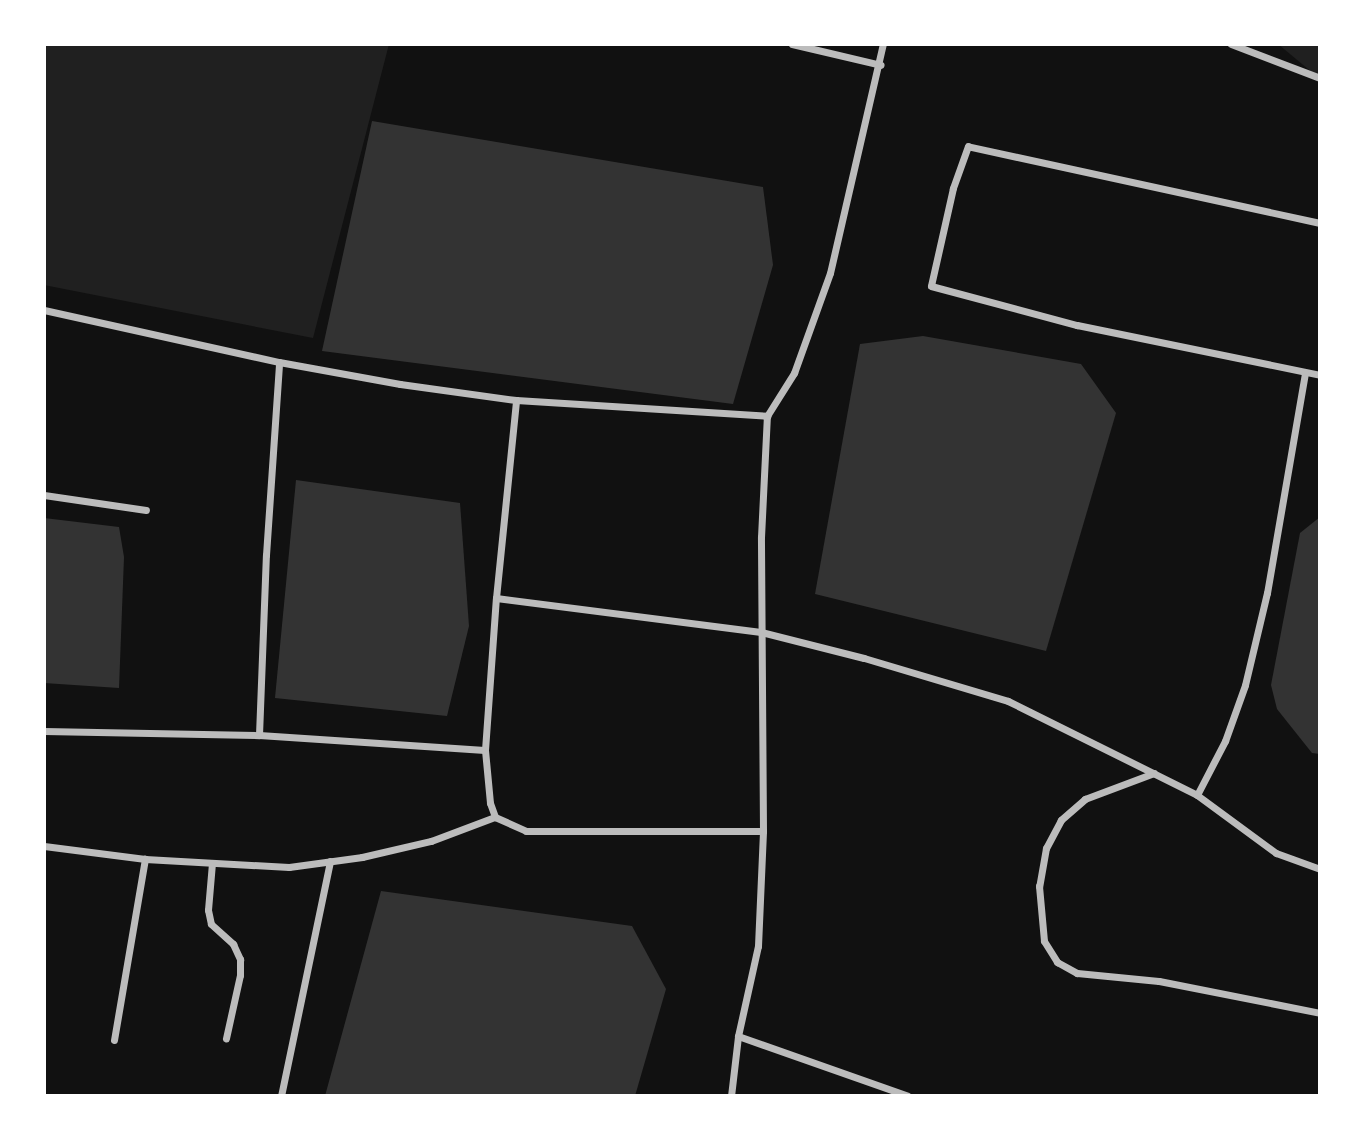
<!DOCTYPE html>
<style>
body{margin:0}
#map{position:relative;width:1364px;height:1140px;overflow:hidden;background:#111;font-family:Ubuntu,sans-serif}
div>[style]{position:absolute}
.green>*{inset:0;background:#202020}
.water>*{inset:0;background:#333}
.minor>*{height:7px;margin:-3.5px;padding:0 3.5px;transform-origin:3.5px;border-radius:3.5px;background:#bcbcbc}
span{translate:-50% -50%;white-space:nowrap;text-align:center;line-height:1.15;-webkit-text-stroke:5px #fff;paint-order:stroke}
.frame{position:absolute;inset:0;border:46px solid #fff;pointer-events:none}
</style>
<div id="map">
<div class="green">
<div style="clip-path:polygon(44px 44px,389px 44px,313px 338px,44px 285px)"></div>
<div style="clip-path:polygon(1278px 44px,1320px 44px,1320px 79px)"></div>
</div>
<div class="water">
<div style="clip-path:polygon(372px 121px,763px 187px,773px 265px,733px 404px,322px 351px)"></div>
<div style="clip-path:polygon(923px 336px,1081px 364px,1116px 413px,1046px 651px,815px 594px,860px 344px)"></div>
<div style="clip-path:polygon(296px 480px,460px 503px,469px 626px,447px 716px,275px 698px)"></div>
<div style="clip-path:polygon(1320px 517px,1320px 754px,1312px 753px,1277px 709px,1271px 685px,1300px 533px)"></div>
<div style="clip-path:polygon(44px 518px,119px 527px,124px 557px,119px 688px,44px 683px)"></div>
<div style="clip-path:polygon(381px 891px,632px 926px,666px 989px,635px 1096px,325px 1096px)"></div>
</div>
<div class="minor">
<div style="left:792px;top:44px;width:91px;rotate:13.3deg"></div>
<div style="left:1231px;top:44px;width:95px;rotate:20.9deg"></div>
<div style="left:1320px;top:223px;width:360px;rotate:-167.7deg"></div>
<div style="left:968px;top:146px;width:45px;rotate:109.7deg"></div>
<div style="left:953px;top:188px;width:100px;rotate:102.7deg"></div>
<div style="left:931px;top:286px;width:151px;rotate:15deg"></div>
<div style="left:1077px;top:325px;width:248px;rotate:11.6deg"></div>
<div style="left:44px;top:310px;width:241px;rotate:12.5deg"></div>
<div style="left:279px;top:362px;width:123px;rotate:10.3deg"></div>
<div style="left:400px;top:384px;width:117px;rotate:7.9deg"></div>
<div style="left:516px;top:400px;width:252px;rotate:3.6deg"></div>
<div style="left:44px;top:495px;width:103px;rotate:8.4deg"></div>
<div style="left:496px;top:598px;width:267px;rotate:7.3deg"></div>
<div style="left:761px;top:632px;width:106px;rotate:14.2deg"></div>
<div style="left:864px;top:658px;width:150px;rotate:16.6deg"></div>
<div style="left:1008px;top:701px;width:211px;rotate:26.4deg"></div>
<div style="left:1197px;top:795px;width:98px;rotate:36.3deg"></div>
<div style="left:1276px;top:853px;width:47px;rotate:20deg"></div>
<div style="left:44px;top:731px;width:215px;rotate:1.1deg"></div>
<div style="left:259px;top:735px;width:226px;rotate:3.8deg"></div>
<div style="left:485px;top:750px;width:152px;rotate:-85.9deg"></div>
<div style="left:496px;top:598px;width:199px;rotate:-84.2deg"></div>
<div style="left:259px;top:735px;width:180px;rotate:-87.8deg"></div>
<div style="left:266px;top:555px;width:193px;rotate:-86.1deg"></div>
<div style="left:485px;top:750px;width:53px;rotate:84.6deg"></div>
<div style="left:490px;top:803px;width:15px;rotate:70deg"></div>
<div style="left:495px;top:817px;width:34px;rotate:24deg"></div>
<div style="left:526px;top:831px;width:237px"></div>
<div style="left:1154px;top:773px;width:74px;rotate:159.4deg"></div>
<div style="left:1085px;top:799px;width:32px;rotate:139deg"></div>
<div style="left:1061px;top:820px;width:32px;rotate:118deg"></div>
<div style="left:1046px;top:848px;width:39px;rotate:100deg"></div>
<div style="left:1039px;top:886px;width:55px;rotate:84.8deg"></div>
<div style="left:1044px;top:941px;width:25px;rotate:58deg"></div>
<div style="left:1057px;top:962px;width:23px;rotate:29deg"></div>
<div style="left:1077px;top:973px;width:82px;rotate:5.6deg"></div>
<div style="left:1159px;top:981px;width:164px;rotate:11.2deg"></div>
<div style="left:1197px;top:795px;width:61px;rotate:-62.6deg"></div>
<div style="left:1225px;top:741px;width:59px;rotate:-70.3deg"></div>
<div style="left:1245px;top:685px;width:95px;rotate:-76.6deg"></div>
<div style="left:1267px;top:593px;width:223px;rotate:-80.2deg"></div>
<div style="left:44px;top:846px;width:102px;rotate:7.3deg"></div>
<div style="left:145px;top:859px;width:144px;rotate:3.2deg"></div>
<div style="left:289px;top:867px;width:74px;rotate:-7.8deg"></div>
<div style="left:362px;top:857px;width:71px;rotate:-13.1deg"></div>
<div style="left:431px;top:841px;width:68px;rotate:-20.6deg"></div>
<div style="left:212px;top:863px;width:47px;rotate:94.9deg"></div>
<div style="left:208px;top:910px;width:14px;rotate:78deg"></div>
<div style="left:211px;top:924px;width:30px;rotate:42deg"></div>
<div style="left:233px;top:944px;width:17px;rotate:65deg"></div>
<div style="left:240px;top:959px;width:16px;rotate:90deg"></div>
<div style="left:240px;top:975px;width:65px;rotate:102.5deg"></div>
<div style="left:738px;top:1036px;width:180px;rotate:19.4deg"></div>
<div style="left:114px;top:1040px;width:184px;rotate:-80.3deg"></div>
<div style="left:281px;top:1096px;width:240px;rotate:-78.2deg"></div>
<div style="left:731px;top:1096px;width:60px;rotate:-83.3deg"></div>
<div style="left:738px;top:1036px;width:92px;rotate:-77.5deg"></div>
<div style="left:758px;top:946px;width:115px;rotate:-87.5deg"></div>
<div style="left:763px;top:831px;width:294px;rotate:-90.4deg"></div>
<div style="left:761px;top:537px;width:121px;rotate:-87.2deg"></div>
<div style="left:767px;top:416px;width:51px;rotate:-57.9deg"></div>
<div style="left:794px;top:373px;width:106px;rotate:-70.2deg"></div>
<div style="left:830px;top:273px;width:235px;rotate:-77deg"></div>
</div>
<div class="frame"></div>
</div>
